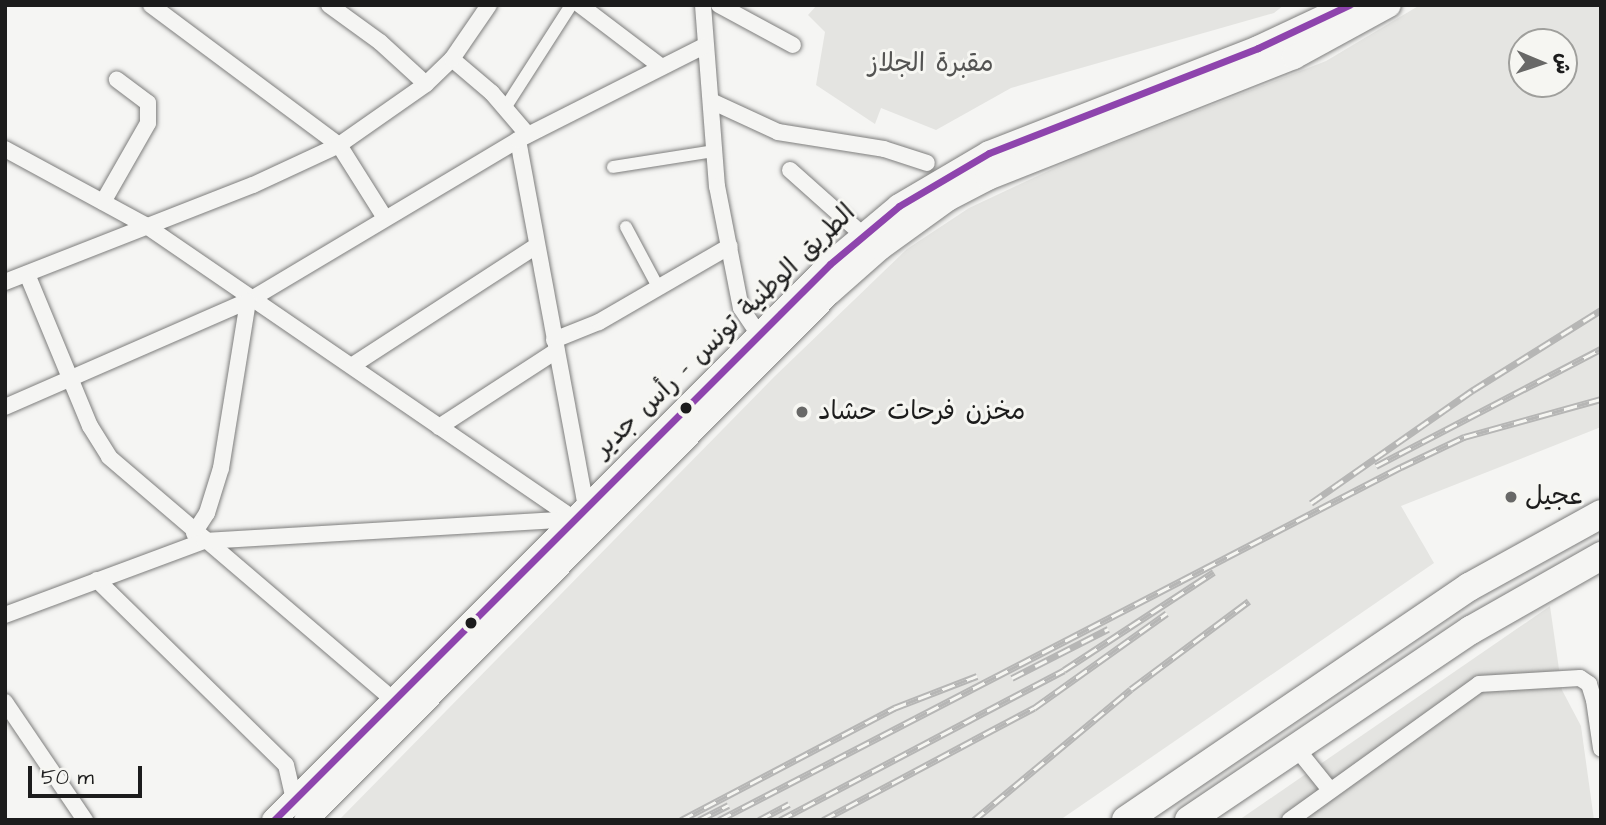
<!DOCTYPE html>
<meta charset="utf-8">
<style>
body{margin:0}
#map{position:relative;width:1606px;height:825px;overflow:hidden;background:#f5f5f3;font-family:"Architects Daughter","Playpen Sans Arabic",sans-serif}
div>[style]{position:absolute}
.built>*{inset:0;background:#e5e5e2}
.green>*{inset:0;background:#e4e4e1}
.roads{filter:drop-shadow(0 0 2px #7e7e7d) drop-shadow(0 0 2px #7e7e7d)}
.pedestrian>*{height:12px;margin:-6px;padding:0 6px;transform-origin:6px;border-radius:6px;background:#f5f5f3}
.minor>*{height:16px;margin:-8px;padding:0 8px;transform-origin:8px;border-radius:8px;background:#f5f5f3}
.primary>*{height:24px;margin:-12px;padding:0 12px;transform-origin:12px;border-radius:12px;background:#f5f5f3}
.motorway>*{height:28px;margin:-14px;padding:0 14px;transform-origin:14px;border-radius:14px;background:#f5f5f3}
.rail>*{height:7px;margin-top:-3.5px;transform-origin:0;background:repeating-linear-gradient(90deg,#f6f6f2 0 13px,#b6b6b5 0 26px);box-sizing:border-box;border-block:2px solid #b6b6b5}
.bus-1>*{height:7px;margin:-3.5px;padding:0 3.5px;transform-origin:3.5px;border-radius:3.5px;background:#8e44ad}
.dots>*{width:19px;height:19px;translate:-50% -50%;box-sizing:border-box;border:4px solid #f6f6f2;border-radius:50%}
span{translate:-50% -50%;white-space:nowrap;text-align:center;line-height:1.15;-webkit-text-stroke:6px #f6f6f2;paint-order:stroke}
.park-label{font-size:26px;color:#545453}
.street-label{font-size:26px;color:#1c1c1c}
.poi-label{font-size:26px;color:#1c1c1c}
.left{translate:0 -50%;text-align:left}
.frame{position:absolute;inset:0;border:7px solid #1c1c1c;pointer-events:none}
.north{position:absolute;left:1508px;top:28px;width:70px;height:70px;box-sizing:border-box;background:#f6f6f2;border:2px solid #9f9f9c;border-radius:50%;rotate:92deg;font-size:19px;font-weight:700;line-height:28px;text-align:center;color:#1c1c1c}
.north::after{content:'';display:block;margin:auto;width:24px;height:32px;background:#686867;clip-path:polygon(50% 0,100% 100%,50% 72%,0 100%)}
.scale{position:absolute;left:28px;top:766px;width:114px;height:32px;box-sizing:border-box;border:4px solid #1c1c1c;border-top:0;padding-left:9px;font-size:21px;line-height:24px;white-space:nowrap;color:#1c1c1c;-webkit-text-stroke:5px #f6f6f2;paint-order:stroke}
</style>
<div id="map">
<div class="built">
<div style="clip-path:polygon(evenodd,1420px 5px,1601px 5px,1601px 427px,1401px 506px,1434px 563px,1060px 820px,339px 820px,774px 377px,907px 249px,969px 208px,1076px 158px,1326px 61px,1420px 5px,1522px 42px,1564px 42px,1564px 84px,1522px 84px,1522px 42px)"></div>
</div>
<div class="green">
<div style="clip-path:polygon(817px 5px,1284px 5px,1274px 13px,1011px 88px,936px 130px,881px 108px,875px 124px,816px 85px,825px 32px,808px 15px)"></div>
<div style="clip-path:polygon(1550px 606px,1562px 690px,1581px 726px,1594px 820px,1239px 820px)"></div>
</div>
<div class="roads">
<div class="pedestrian">
<div style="left:505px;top:108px;width:122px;rotate:-57.3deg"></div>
<div style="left:613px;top:167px;width:102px;rotate:-9deg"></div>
<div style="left:626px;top:227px;width:68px;rotate:61.9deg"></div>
</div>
<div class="minor">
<div style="left:151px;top:5px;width:234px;rotate:36.7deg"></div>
<div style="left:339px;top:145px;width:86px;rotate:57.8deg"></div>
<div style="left:329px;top:5px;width:63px;rotate:36deg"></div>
<div style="left:380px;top:42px;width:62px;rotate:42.4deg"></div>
<div style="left:580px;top:5px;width:99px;rotate:37.2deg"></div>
<div style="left:703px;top:5px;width:182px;rotate:85.6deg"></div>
<div style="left:717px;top:186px;width:124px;rotate:78.9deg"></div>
<div style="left:741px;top:308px;width:32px;rotate:56deg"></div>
<div style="left:719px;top:5px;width:84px;rotate:28.4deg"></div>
<div style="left:452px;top:59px;width:52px;rotate:40.4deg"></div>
<div style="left:492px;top:93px;width:55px;rotate:49.4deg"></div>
<div style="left:711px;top:101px;width:74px;rotate:24.8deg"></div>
<div style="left:778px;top:132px;width:107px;rotate:9.1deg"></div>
<div style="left:884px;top:149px;width:45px;rotate:18deg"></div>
<div style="left:518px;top:140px;width:374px;rotate:79.5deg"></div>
<div style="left:5px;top:149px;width:159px;rotate:28.5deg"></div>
<div style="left:145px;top:225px;width:527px;rotate:34.41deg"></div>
<div style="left:790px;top:170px;width:98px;rotate:41.7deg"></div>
<div style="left:103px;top:202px;width:91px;rotate:-60.3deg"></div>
<div style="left:148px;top:123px;width:20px;rotate:-90deg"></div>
<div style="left:148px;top:103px;width:39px;rotate:-143deg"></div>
<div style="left:27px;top:274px;width:165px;rotate:67.5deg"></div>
<div style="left:90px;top:426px;width:36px;rotate:58deg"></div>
<div style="left:109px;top:457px;width:377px;rotate:40.5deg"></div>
<div style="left:5px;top:282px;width:266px;rotate:-21.4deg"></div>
<div style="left:253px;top:185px;width:95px;rotate:-24.9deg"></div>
<div style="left:339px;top:145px;width:106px;rotate:-35deg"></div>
<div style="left:426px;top:84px;width:36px;rotate:-44deg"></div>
<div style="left:452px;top:59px;width:65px;rotate:-55.6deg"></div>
<div style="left:554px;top:340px;width:48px;rotate:-21.8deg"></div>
<div style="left:599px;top:322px;width:151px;rotate:-30.1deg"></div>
<div style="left:353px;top:365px;width:218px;rotate:-33deg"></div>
<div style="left:5px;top:407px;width:265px;rotate:-23.6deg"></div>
<div style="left:248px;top:301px;width:314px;rotate:-30.8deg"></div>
<div style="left:518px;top:140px;width:208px;rotate:-26.8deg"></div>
<div style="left:439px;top:427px;width:140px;rotate:-33deg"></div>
<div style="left:194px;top:533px;width:24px;rotate:-57deg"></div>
<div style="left:207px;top:513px;width:47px;rotate:-72.7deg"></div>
<div style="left:221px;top:468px;width:169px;rotate:-80.8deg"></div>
<div style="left:97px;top:580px;width:264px;rotate:44.4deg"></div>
<div style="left:286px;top:765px;width:36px;rotate:77deg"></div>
<div style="left:5px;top:615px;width:212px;rotate:-20.4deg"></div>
<div style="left:204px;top:541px;width:372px;rotate:-3.4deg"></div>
<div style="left:5px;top:702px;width:143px;rotate:55.9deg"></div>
<div style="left:1297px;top:749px;width:53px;rotate:51.2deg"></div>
<div style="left:1290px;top:820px;width:233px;rotate:-35.7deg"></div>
<div style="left:1479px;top:684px;width:101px;rotate:-3.4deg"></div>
<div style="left:1580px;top:678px;width:11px;rotate:34deg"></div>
<div style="left:1589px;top:684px;width:17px;rotate:73deg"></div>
<div style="left:1594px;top:700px;width:49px;rotate:81.7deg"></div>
</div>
<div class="primary">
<div style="left:274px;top:820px;width:786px;rotate:-45deg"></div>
<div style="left:830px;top:264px;width:90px;rotate:-40deg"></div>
<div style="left:899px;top:206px;width:104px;rotate:-30.5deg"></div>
<div style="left:989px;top:153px;width:289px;rotate:-21.3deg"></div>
<div style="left:1258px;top:48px;width:102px;rotate:-25.1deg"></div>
<div style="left:306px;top:820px;width:742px;rotate:-45.22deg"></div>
<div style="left:829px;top:293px;width:68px;rotate:-41.4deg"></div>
<div style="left:880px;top:248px;width:84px;rotate:-35.8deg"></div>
<div style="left:948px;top:199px;width:45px;rotate:-27.7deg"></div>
<div style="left:988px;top:178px;width:329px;rotate:-21.6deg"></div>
<div style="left:1294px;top:57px;width:108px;rotate:-28.7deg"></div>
</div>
<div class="motorway">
<div style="left:1126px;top:820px;width:415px;rotate:-34.2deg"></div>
<div style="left:1469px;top:587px;width:151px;rotate:-28.9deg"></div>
<div style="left:1189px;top:820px;width:340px;rotate:-34deg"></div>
<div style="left:1471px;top:630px;width:150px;rotate:-29.6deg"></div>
</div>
</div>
<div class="rail">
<div style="left:1376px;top:466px;width:254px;rotate:-27.5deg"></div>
<div style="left:1311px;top:503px;width:198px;rotate:-34.9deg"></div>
<div style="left:1473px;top:390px;width:151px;rotate:-32deg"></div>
<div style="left:1012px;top:678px;width:108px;rotate:-27deg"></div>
<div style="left:681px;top:820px;width:241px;rotate:-27.7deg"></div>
<div style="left:894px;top:708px;width:89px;rotate:-21.1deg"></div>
<div style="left:699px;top:820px;width:33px;rotate:-27deg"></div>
<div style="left:719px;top:820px;width:768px;rotate:-27.37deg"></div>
<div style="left:1401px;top:467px;width:70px;rotate:-25.5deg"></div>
<div style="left:1464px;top:437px;width:142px;rotate:-15.5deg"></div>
<div style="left:759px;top:820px;width:34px;rotate:-28deg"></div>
<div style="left:780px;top:820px;width:321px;rotate:-27.8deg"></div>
<div style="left:1064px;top:670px;width:179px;rotate:-33.2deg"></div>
<div style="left:823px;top:820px;width:239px;rotate:-28deg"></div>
<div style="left:1034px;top:708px;width:163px;rotate:-35.5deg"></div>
<div style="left:974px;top:820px;width:204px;rotate:-39.8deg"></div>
<div style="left:1131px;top:689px;width:147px;rotate:-36.7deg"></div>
</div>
<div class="bus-1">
<div style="left:274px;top:820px;width:786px;rotate:-45deg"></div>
<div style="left:830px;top:264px;width:90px;rotate:-40deg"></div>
<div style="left:899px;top:206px;width:104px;rotate:-30.5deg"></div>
<div style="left:989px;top:153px;width:289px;rotate:-21.3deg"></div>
<div style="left:1258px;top:48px;width:101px;rotate:-25.3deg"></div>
</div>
<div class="dots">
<div style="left:686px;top:408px;background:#1c1c1c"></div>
<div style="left:802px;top:412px;background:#686867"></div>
<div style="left:1511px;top:497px;background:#686867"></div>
<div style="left:471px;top:623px;background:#1c1c1c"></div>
</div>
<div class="park-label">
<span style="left:931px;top:64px">مقبرة الجلاز</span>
</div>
<div class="street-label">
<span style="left:725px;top:331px;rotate:-44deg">الطريق الوطنية تونس - رأس جدير</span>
</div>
<div class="poi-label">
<span class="left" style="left:818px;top:412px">مخزن فرحات حشاد</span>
<span class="left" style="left:1525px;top:497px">عجيل</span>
</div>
<div class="frame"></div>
<div class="north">ش</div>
<div class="scale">50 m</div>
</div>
